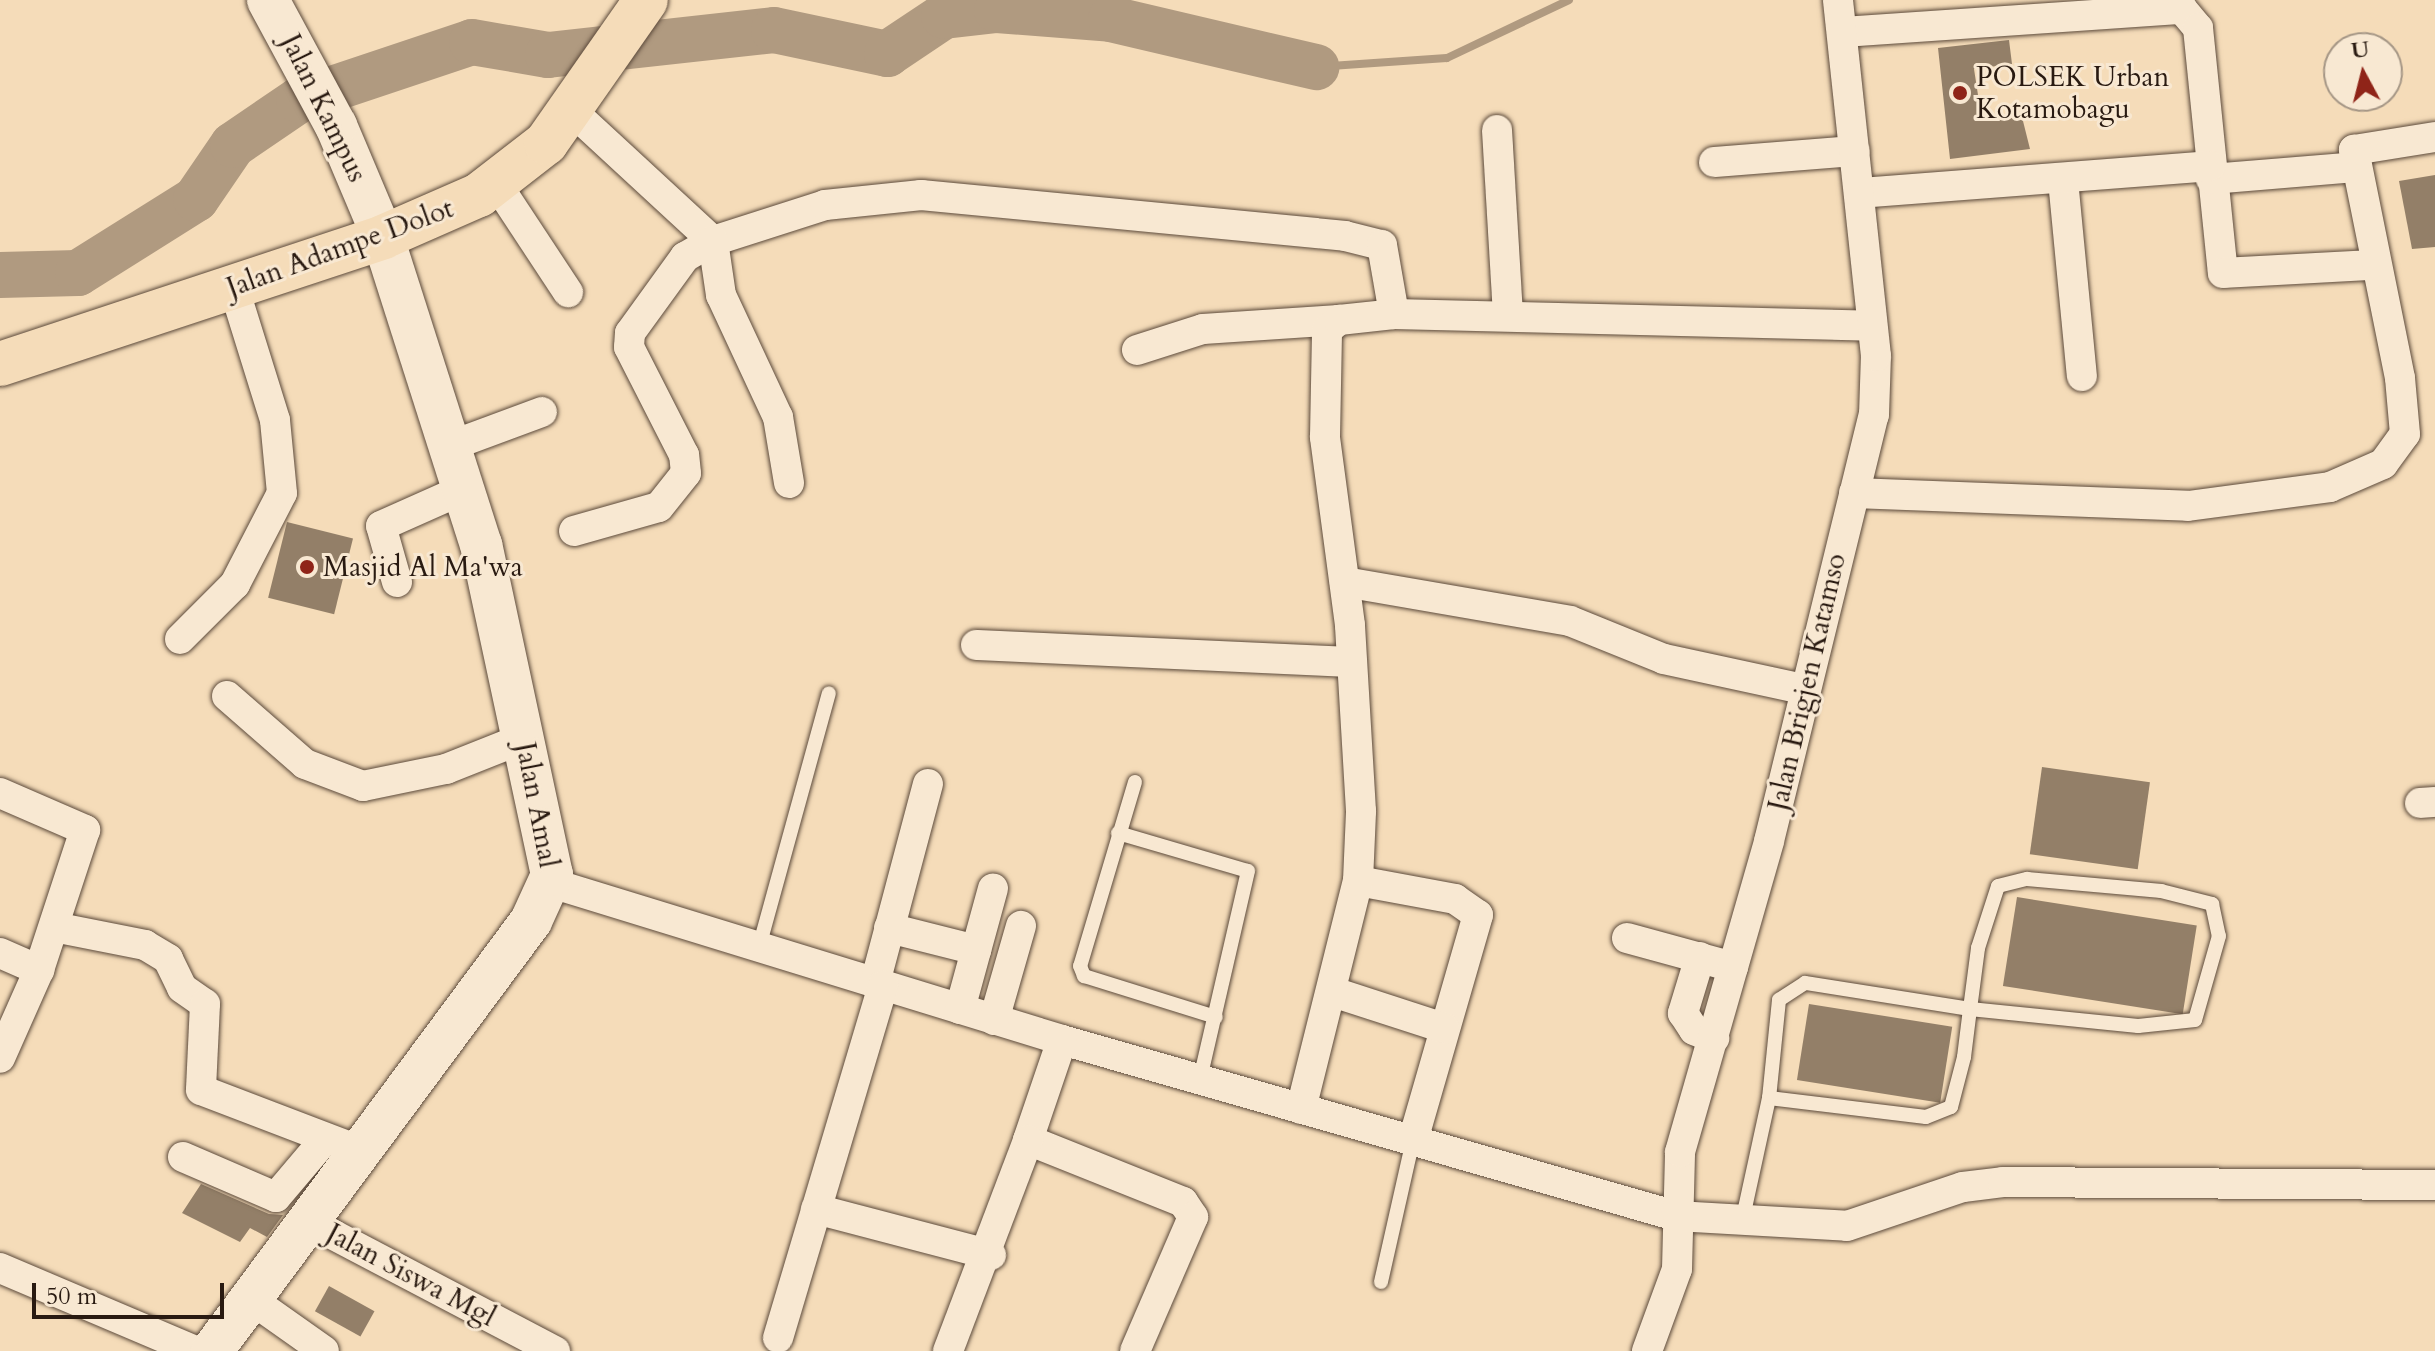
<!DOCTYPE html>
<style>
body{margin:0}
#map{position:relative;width:2435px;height:1351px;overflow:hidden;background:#f5dcb9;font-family:Cardo,serif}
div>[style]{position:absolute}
.stream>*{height:8px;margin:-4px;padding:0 4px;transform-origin:4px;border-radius:4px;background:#b09a80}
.river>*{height:46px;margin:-23px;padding:0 23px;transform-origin:23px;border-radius:23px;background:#b09a80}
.building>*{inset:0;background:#937f68;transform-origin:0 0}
.roads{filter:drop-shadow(0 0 2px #5c4a3b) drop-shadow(0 0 2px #5c4a3b)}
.lane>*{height:14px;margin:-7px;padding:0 7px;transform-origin:7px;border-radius:7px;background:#f8e8d2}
.street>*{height:30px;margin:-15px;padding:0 15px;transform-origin:15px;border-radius:15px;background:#f8e8d2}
.secondary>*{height:42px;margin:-21px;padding:0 21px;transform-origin:21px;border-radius:21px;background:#f8e8d2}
.highway>*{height:44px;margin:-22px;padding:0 22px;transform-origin:22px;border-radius:22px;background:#f5dcb9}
.dots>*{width:22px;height:22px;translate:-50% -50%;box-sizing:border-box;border:4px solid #f8e8d2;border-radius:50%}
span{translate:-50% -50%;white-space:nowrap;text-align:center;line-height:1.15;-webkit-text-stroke:6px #f8e8d2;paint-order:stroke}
.poi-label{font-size:28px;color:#291a11}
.left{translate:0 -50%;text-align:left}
.street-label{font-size:28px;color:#291a11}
.north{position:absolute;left:2323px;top:32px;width:80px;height:80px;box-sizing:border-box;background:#f8e8d2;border:2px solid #a59685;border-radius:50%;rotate:353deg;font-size:22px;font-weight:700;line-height:32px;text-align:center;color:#291a11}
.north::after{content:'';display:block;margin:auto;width:28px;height:36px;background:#8f2418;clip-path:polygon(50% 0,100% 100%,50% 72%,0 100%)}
.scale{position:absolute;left:32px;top:1283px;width:192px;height:36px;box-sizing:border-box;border:4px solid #291a11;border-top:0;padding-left:10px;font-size:24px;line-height:28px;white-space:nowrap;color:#291a11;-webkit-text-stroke:6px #f8e8d2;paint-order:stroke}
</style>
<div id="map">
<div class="stream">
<div style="left:1316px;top:67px;width:131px;rotate:-3.9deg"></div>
<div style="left:1447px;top:58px;width:135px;rotate:-25.4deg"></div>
</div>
<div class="river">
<div style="left:0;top:275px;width:78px;rotate:-1.5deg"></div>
<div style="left:78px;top:273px;width:139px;rotate:-32.1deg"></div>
<div style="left:196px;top:199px;width:65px;rotate:-55.6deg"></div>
<div style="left:233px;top:145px;width:80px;rotate:-34.3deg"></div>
<div style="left:299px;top:100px;width:182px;rotate:-18.5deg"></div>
<div style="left:472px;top:42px;width:77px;rotate:9.7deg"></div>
<div style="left:548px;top:55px;width:227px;rotate:-6.3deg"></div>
<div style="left:774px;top:30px;width:116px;rotate:12deg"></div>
<div style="left:887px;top:54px;width:69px;rotate:-33.7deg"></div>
<div style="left:944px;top:16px;width:53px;rotate:-6.5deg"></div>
<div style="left:997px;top:10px;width:114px;rotate:4.5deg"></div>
<div style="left:1111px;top:19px;width:211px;rotate:13.2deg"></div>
</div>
<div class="building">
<div style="clip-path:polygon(2009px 40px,2012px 64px,1974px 69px,1982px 121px,2022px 117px,2030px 149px,1950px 159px,1938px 48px)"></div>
<div style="clip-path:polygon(2435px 175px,2435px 247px,2412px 249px,2399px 181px)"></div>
<div style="left:287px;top:522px;width:68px;height:78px;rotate:14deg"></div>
<div style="left:2042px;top:767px;width:109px;height:88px;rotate:8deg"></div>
<div style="left:2017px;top:897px;width:182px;height:90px;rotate:9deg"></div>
<div style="left:1809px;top:1004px;width:145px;height:77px;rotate:9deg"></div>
<div style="clip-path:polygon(201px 1184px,269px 1214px,283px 1215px,267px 1237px,250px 1228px,240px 1242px,182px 1213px)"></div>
<div style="left:329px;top:1286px;width:52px;height:29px;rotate:29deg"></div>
</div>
<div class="roads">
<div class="lane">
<div style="left:1135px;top:782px;width:192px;rotate:106.6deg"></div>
<div style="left:1080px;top:966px;width:11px;rotate:68deg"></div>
<div style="left:1084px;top:976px;width:138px;rotate:17.3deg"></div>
<div style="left:1118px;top:833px;width:135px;rotate:16.3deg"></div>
<div style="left:1248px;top:871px;width:213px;rotate:103deg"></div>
<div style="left:759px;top:947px;width:263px;rotate:-74.6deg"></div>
<div style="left:1742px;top:1222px;width:127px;rotate:-77.7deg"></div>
<div style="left:1769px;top:1098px;width:158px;rotate:6.9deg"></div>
<div style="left:1926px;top:1117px;width:27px;rotate:-22deg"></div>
<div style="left:1951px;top:1107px;width:52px;rotate:-75.4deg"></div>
<div style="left:1964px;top:1057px;width:48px;rotate:-82.9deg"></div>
<div style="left:1970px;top:1009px;width:62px;rotate:-82.5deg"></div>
<div style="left:1978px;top:948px;width:65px;rotate:-72.1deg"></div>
<div style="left:1998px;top:886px;width:30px;rotate:-14deg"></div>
<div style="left:2027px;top:879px;width:135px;rotate:5.1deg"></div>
<div style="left:2161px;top:891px;width:53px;rotate:14.3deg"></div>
<div style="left:2212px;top:904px;width:33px;rotate:78deg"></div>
<div style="left:2219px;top:936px;width:87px;rotate:105.9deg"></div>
<div style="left:2195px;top:1020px;width:57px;rotate:174deg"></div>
<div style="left:2138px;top:1026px;width:169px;rotate:-174.2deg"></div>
<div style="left:1970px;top:1009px;width:167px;rotate:-171deg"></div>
<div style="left:1805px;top:983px;width:31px;rotate:147deg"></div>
<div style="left:1779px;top:1000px;width:99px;rotate:95.8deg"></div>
<div style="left:1381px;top:1282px;width:146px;rotate:-77.3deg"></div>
</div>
<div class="street">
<div style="left:1843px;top:32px;width:340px;rotate:-3.9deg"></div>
<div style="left:2182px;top:9px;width:25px;rotate:50deg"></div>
<div style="left:2198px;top:28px;width:246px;rotate:84.2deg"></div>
<div style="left:2223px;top:273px;width:149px;rotate:-3.1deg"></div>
<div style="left:572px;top:111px;width:192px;rotate:42.7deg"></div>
<div style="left:713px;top:241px;width:118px;rotate:-17.8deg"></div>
<div style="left:825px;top:205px;width:97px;rotate:-5.9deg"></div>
<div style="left:921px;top:195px;width:426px;rotate:5.5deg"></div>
<div style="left:1345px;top:236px;width:38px;rotate:14deg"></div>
<div style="left:1382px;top:245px;width:70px;rotate:80.1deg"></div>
<div style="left:1497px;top:130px;width:185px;rotate:86.6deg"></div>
<div style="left:1714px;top:162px;width:141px;rotate:-4.5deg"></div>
<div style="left:2211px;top:179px;width:145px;rotate:-4.7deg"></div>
<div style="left:2063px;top:180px;width:197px;rotate:84.5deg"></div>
<div style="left:496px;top:183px;width:131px;rotate:56.6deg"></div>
<div style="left:1860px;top:193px;width:351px;rotate:-4.4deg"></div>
<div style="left:1137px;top:350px;width:69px;rotate:-17.7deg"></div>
<div style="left:1203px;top:329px;width:136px;rotate:-3.8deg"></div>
<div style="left:450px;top:446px;width:98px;rotate:-20.3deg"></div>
<div style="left:1854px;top:493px;width:334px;rotate:2.2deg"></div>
<div style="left:2188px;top:506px;width:143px;rotate:-7.6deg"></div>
<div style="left:2330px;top:487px;width:58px;rotate:-23.5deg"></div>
<div style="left:2383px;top:464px;width:37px;rotate:-54deg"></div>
<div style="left:2405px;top:434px;width:56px;rotate:-95.1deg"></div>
<div style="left:2400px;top:378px;width:233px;rotate:-101.4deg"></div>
<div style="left:2354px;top:150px;width:82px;rotate:-9.1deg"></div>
<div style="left:574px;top:531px;width:88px;rotate:-15.8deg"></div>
<div style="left:659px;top:507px;width:43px;rotate:-51.5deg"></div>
<div style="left:686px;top:473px;width:18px;rotate:-96deg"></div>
<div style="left:684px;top:455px;width:121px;rotate:-117deg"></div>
<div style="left:629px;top:347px;width:14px;rotate:-86deg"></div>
<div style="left:630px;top:333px;width:94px;rotate:-54.1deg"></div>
<div style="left:685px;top:257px;width:32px;rotate:-30deg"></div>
<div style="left:713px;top:241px;width:55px;rotate:81.6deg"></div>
<div style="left:721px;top:295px;width:135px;rotate:65deg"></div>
<div style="left:778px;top:417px;width:67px;rotate:80.5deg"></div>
<div style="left:397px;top:582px;width:58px;rotate:-105.9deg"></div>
<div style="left:381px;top:526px;width:91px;rotate:-24deg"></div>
<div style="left:1345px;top:582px;width:228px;rotate:9.8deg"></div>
<div style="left:1570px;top:621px;width:101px;rotate:22deg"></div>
<div style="left:1664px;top:659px;width:142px;rotate:12.2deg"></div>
<div style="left:180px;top:639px;width:78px;rotate:-45deg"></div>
<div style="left:235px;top:584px;width:102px;rotate:-62.7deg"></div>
<div style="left:282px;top:493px;width:73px;rotate:-95.5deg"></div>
<div style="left:275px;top:420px;width:138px;rotate:-107.3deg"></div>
<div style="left:976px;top:645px;width:376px;rotate:2.6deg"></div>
<div style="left:227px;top:696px;width:103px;rotate:41.1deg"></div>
<div style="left:305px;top:764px;width:62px;rotate:20.8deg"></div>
<div style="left:363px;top:786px;width:85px;rotate:-11.6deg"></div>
<div style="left:446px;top:769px;width:84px;rotate:-21.7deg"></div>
<div style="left:0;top:793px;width:93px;rotate:23.5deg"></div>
<div style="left:85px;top:830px;width:147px;rotate:108.2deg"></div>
<div style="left:39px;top:970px;width:96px;rotate:113.9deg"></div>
<div style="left:2420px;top:803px;width:15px;rotate:-4deg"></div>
<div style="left:1358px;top:881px;width:99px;rotate:10.5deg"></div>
<div style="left:1455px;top:899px;width:28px;rotate:35deg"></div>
<div style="left:1478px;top:915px;width:234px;rotate:106.1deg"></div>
<div style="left:551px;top:883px;width:535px;rotate:17.08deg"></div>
<div style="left:1062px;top:1040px;width:639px;rotate:15.99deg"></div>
<div style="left:1676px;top:1216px;width:171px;rotate:3.3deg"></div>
<div style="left:1847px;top:1226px;width:122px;rotate:-18.6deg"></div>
<div style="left:1963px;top:1187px;width:40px;rotate:-7.1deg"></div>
<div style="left:2003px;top:1182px;width:432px;rotate:0.4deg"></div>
<div style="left:54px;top:927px;width:93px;rotate:11.2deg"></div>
<div style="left:145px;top:945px;width:27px;rotate:31deg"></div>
<div style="left:168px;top:959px;width:32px;rotate:64deg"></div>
<div style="left:182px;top:988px;width:28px;rotate:35deg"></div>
<div style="left:205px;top:1004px;width:86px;rotate:92.7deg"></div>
<div style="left:201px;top:1090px;width:171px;rotate:20.9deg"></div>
<div style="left:889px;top:928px;width:90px;rotate:14.2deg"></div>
<div style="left:1627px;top:938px;width:110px;rotate:15.3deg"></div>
<div style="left:0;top:953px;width:43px;rotate:23.6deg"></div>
<div style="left:1700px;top:957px;width:59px;rotate:106.9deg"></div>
<div style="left:1683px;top:1013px;width:20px;rotate:57deg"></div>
<div style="left:1694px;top:1030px;width:22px;rotate:22deg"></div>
<div style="left:875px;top:983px;width:206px;rotate:-75.1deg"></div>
<div style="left:1333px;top:992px;width:117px;rotate:18deg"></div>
<div style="left:960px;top:1009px;width:125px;rotate:-74.7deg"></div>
<div style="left:994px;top:1020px;width:98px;rotate:-74deg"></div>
<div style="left:1062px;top:1040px;width:106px;rotate:108.8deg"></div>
<div style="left:1028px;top:1140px;width:167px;rotate:21.8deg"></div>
<div style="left:1183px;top:1202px;width:18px;rotate:56deg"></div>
<div style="left:1193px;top:1217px;width:146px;rotate:113.4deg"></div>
<div style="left:1301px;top:1109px;width:235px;rotate:-76deg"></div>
<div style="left:1358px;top:881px;width:70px;rotate:-87.5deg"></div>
<div style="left:1361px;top:811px;width:186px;rotate:-93.4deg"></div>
<div style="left:1350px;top:625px;width:190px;rotate:-97.6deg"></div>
<div style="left:1325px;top:437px;width:107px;rotate:-88.9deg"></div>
<div style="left:1327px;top:330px;width:16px;rotate:-40deg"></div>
<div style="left:1339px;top:320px;width:55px;rotate:-6.2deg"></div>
<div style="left:1394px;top:314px;width:478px;rotate:1.4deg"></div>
<div style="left:183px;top:1157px;width:101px;rotate:23.3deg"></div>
<div style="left:276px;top:1197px;width:77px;rotate:-49.7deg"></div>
<div style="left:816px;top:1209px;width:181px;rotate:14.7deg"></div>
<div style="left:309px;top:1222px;width:278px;rotate:27.7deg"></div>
<div style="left:0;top:1268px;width:213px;rotate:23deg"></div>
<div style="left:252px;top:1300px;width:88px;rotate:35.3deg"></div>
<div style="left:778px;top:1338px;width:368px;rotate:-73.4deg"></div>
<div style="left:948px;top:1351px;width:226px;rotate:-69.2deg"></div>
<div style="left:1647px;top:1351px;width:87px;rotate:-69.9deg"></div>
<div style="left:1677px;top:1269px;width:117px;rotate:-88.5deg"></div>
<div style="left:1680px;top:1152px;width:323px;rotate:-74deg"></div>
<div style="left:1769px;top:841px;width:439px;rotate:-76.2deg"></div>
<div style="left:1874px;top:415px;width:59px;rotate:-88.1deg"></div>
<div style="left:1876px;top:356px;width:358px;rotate:-96.1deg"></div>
</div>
<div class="secondary">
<div style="left:212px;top:1351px;width:535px;rotate:-53.43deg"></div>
<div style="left:531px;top:921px;width:51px;rotate:-65.5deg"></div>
<div style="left:552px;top:875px;width:338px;rotate:-102.1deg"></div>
<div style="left:481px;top:545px;width:323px;rotate:-107.7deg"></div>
<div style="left:383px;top:237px;width:121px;rotate:-112.9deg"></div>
<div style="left:336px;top:126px;width:143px;rotate:-118.4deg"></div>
</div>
<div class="highway">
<div style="left:0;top:364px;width:404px;rotate:-18.3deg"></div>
<div style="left:383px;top:237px;width:105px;rotate:-23.6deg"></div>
<div style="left:479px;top:195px;width:85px;rotate:-37.8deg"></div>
<div style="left:546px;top:143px;width:174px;rotate:-55deg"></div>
</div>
</div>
<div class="dots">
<div style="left:1960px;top:93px;background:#8f2418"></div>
<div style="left:307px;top:567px;background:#8f2418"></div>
</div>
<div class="poi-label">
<span class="left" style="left:1976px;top:93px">POLSEK Urban<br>Kotamobagu</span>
<span class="left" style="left:323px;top:567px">Masjid Al Ma'wa</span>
</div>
<div class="street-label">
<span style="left:324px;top:108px;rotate:64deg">Jalan Kampus</span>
<span style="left:340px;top:248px;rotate:-20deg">Jalan Adampe Dolot</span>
<span style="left:1807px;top:682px;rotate:-77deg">Jalan Brigjen Katamso</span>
<span style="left:537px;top:805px;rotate:79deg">Jalan Amal</span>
<span style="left:411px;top:1275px;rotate:28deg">Jalan Siswa Mgl</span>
</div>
<div class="north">U</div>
<div class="scale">50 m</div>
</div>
